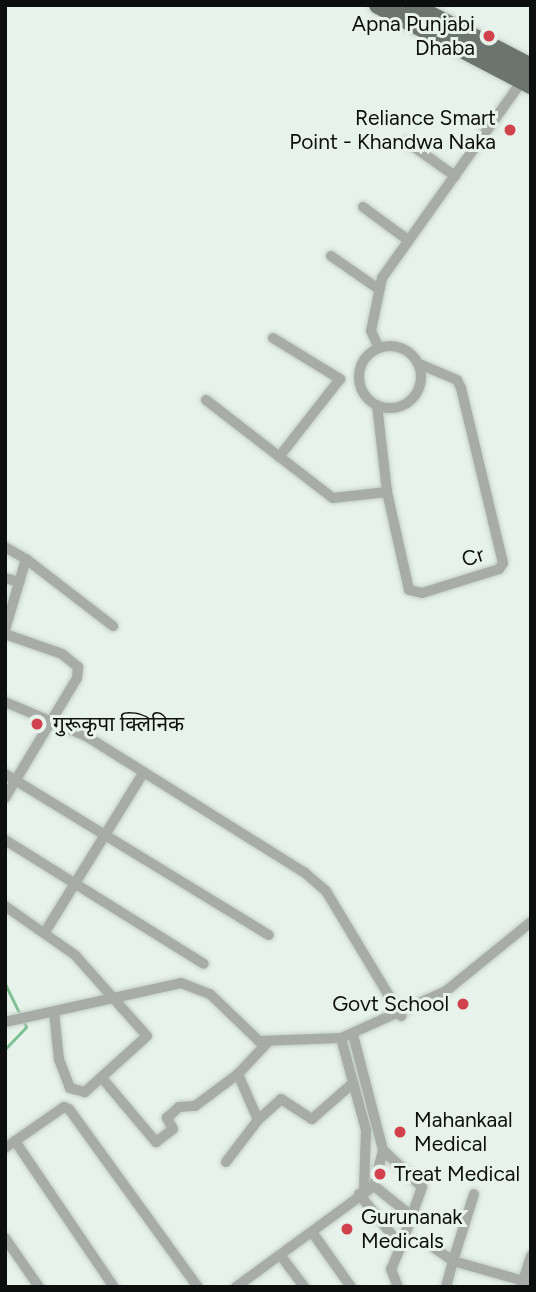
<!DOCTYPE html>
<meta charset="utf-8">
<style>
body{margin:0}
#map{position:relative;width:536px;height:1292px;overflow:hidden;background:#e7f3ea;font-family:Figtree,"Noto Sans Devanagari",sans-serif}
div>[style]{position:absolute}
.stream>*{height:2.5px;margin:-1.25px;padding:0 1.25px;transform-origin:1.25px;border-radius:1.25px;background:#7fc095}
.roads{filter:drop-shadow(0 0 2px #c4cfc7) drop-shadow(0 0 2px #c4cfc7)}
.minor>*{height:10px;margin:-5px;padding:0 5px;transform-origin:5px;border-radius:5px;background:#a7aca8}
.minor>.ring{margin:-5px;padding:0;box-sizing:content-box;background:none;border:10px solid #a7aca8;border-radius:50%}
.primary>*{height:18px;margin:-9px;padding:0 9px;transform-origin:9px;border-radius:9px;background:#6b746d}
.dots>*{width:19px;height:19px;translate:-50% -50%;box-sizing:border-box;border:4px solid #e7f3ea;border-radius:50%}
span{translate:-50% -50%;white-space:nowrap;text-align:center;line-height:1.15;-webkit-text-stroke:6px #e7f3ea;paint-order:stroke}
.poi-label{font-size:21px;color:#0c0f0d}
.right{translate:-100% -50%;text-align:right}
.left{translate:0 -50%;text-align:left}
.street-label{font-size:21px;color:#0c0f0d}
.frame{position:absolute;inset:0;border:7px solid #0c0f0d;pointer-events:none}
</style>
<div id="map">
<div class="stream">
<div style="left:5px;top:983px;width:34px;rotate:64deg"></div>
<div style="left:5px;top:1049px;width:30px;rotate:-46deg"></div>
<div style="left:26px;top:1027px;width:8px;rotate:-113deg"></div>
</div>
<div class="roads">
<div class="minor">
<div style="left:407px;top:142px;width:59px;rotate:35.3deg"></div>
<div style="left:363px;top:207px;width:56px;rotate:36.3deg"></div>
<div style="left:331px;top:256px;width:56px;rotate:34.8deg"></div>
<div style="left:273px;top:338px;width:79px;rotate:31.5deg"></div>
<div class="ring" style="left:359px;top:346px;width:52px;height:52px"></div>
<div style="left:379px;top:348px;width:19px;rotate:-115deg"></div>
<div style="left:371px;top:331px;width:54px;rotate:-78.3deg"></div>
<div style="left:382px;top:278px;width:247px;rotate:-54.6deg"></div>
<div style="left:206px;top:400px;width:160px;rotate:37.7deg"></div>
<div style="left:333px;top:498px;width:54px;rotate:-6.3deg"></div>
<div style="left:377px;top:405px;width:88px;rotate:83.4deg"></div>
<div style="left:387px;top:492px;width:100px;rotate:77.3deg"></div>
<div style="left:409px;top:590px;width:13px;rotate:13deg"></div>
<div style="left:422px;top:593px;width:81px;rotate:-17.3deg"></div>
<div style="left:499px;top:569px;width:7px;rotate:-56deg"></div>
<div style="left:503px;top:563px;width:180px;rotate:-103.5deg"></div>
<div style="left:461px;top:388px;width:9px;rotate:-117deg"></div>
<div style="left:457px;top:380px;width:43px;rotate:-157deg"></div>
<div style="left:279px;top:457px;width:99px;rotate:-52deg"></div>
<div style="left:5px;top:547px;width:24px;rotate:30deg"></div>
<div style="left:26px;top:559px;width:74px;rotate:106.5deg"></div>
<div style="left:26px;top:559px;width:110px;rotate:37.6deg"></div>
<div style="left:5px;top:578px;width:15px;rotate:16deg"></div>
<div style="left:5px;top:634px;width:60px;rotate:19.3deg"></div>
<div style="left:62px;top:654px;width:21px;rotate:39deg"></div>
<div style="left:78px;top:667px;width:11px;rotate:95deg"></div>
<div style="left:77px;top:678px;width:140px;rotate:121deg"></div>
<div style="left:5px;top:702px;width:88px;rotate:22.8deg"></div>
<div style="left:86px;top:736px;width:257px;rotate:32deg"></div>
<div style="left:304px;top:872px;width:29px;rotate:41deg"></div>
<div style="left:326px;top:891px;width:146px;rotate:59deg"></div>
<div style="left:5px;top:774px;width:309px;rotate:31.4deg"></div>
<div style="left:5px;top:840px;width:234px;rotate:31.9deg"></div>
<div style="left:5px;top:906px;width:85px;rotate:35deg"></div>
<div style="left:75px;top:955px;width:108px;rotate:48.4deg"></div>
<div style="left:147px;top:1036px;width:84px;rotate:137.9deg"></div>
<div style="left:85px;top:1092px;width:16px;rotate:-165deg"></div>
<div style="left:70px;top:1088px;width:30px;rotate:-111deg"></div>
<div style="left:59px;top:1060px;width:48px;rotate:-95.9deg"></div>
<div style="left:45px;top:932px;width:188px;rotate:-58.3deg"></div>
<div style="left:5px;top:1022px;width:180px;rotate:-12.5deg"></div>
<div style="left:181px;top:983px;width:31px;rotate:21deg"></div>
<div style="left:210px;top:994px;width:68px;rotate:43.8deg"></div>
<div style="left:259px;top:1041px;width:82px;rotate:-2.1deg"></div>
<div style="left:341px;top:1038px;width:115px;rotate:-24.1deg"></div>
<div style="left:446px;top:991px;width:109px;rotate:-39.1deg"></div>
<div style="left:341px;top:1038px;width:95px;rotate:74.8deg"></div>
<div style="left:366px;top:1130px;width:61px;rotate:91.9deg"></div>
<div style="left:102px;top:1078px;width:84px;rotate:49.8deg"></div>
<div style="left:156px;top:1142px;width:21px;rotate:-37deg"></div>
<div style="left:173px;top:1129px;width:13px;rotate:-119deg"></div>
<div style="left:167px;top:1118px;width:16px;rotate:-43deg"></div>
<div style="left:179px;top:1107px;width:16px;rotate:-4deg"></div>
<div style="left:195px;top:1106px;width:54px;rotate:-36.7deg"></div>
<div style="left:238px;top:1074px;width:44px;rotate:-46.8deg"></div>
<div style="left:258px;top:1120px;width:31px;rotate:-42deg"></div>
<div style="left:281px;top:1099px;width:37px;rotate:33deg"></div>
<div style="left:312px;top:1119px;width:53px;rotate:-41.2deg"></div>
<div style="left:15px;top:1141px;width:176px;rotate:55.9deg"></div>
<div style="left:5px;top:1148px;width:72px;rotate:-34.8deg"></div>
<div style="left:64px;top:1107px;width:5px;rotate:22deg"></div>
<div style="left:69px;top:1109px;width:220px;rotate:54.1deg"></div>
<div style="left:383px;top:1150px;width:54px;rotate:43.5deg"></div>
<div style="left:422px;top:1187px;width:63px;rotate:109.6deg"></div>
<div style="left:226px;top:1162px;width:53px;rotate:-52.7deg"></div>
<div style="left:258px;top:1120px;width:50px;rotate:-113.5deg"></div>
<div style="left:374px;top:1186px;width:50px;rotate:38.5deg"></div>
<div style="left:359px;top:1194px;width:67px;rotate:51.1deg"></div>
<div style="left:401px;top:1246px;width:25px;rotate:113deg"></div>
<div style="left:391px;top:1269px;width:19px;rotate:69deg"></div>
<div style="left:312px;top:1232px;width:67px;rotate:54.7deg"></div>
<div style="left:5px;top:1238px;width:60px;rotate:55.2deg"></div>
<div style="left:433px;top:1247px;width:24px;rotate:35deg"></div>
<div style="left:453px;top:1261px;width:70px;rotate:-72.6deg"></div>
<div style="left:281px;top:1256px;width:39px;rotate:53deg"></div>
<div style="left:236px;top:1287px;width:171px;rotate:-36.2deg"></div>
<div style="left:374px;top:1186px;width:37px;rotate:-76deg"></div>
<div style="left:383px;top:1150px;width:119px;rotate:-104.6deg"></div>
<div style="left:446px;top:1287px;width:27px;rotate:-75deg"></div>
<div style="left:453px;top:1261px;width:81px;rotate:15.8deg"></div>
<div style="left:521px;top:1287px;width:33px;rotate:-72deg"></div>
</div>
<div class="primary">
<div style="left:378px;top:5px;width:173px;rotate:27.6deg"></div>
<div style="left:411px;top:5px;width:135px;rotate:27.3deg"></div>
</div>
</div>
<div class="dots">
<div style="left:489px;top:36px;background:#d2424d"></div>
<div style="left:510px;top:130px;background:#d2424d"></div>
<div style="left:37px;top:724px;background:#d2424d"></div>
<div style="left:463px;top:1004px;background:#d2424d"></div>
<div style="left:400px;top:1132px;background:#d2424d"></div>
<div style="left:380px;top:1174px;background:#d2424d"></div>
<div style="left:347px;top:1229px;background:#d2424d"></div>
</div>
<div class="poi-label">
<span class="right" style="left:475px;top:36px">Apna Punjabi<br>Dhaba</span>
<span class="right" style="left:496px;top:130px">Reliance Smart<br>Point - Khandwa Naka</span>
<span class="left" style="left:53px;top:724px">गुरूकृपा क्लिनिक</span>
<span class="right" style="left:449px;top:1004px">Govt School</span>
<span class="left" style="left:414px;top:1132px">Mahankaal<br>Medical</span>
<span class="left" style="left:394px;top:1174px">Treat Medical</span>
<span class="left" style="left:361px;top:1229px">Gurunanak<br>Medicals</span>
</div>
<div class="street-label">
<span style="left:473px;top:557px;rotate:-18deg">Cr</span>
</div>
<div class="frame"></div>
</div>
